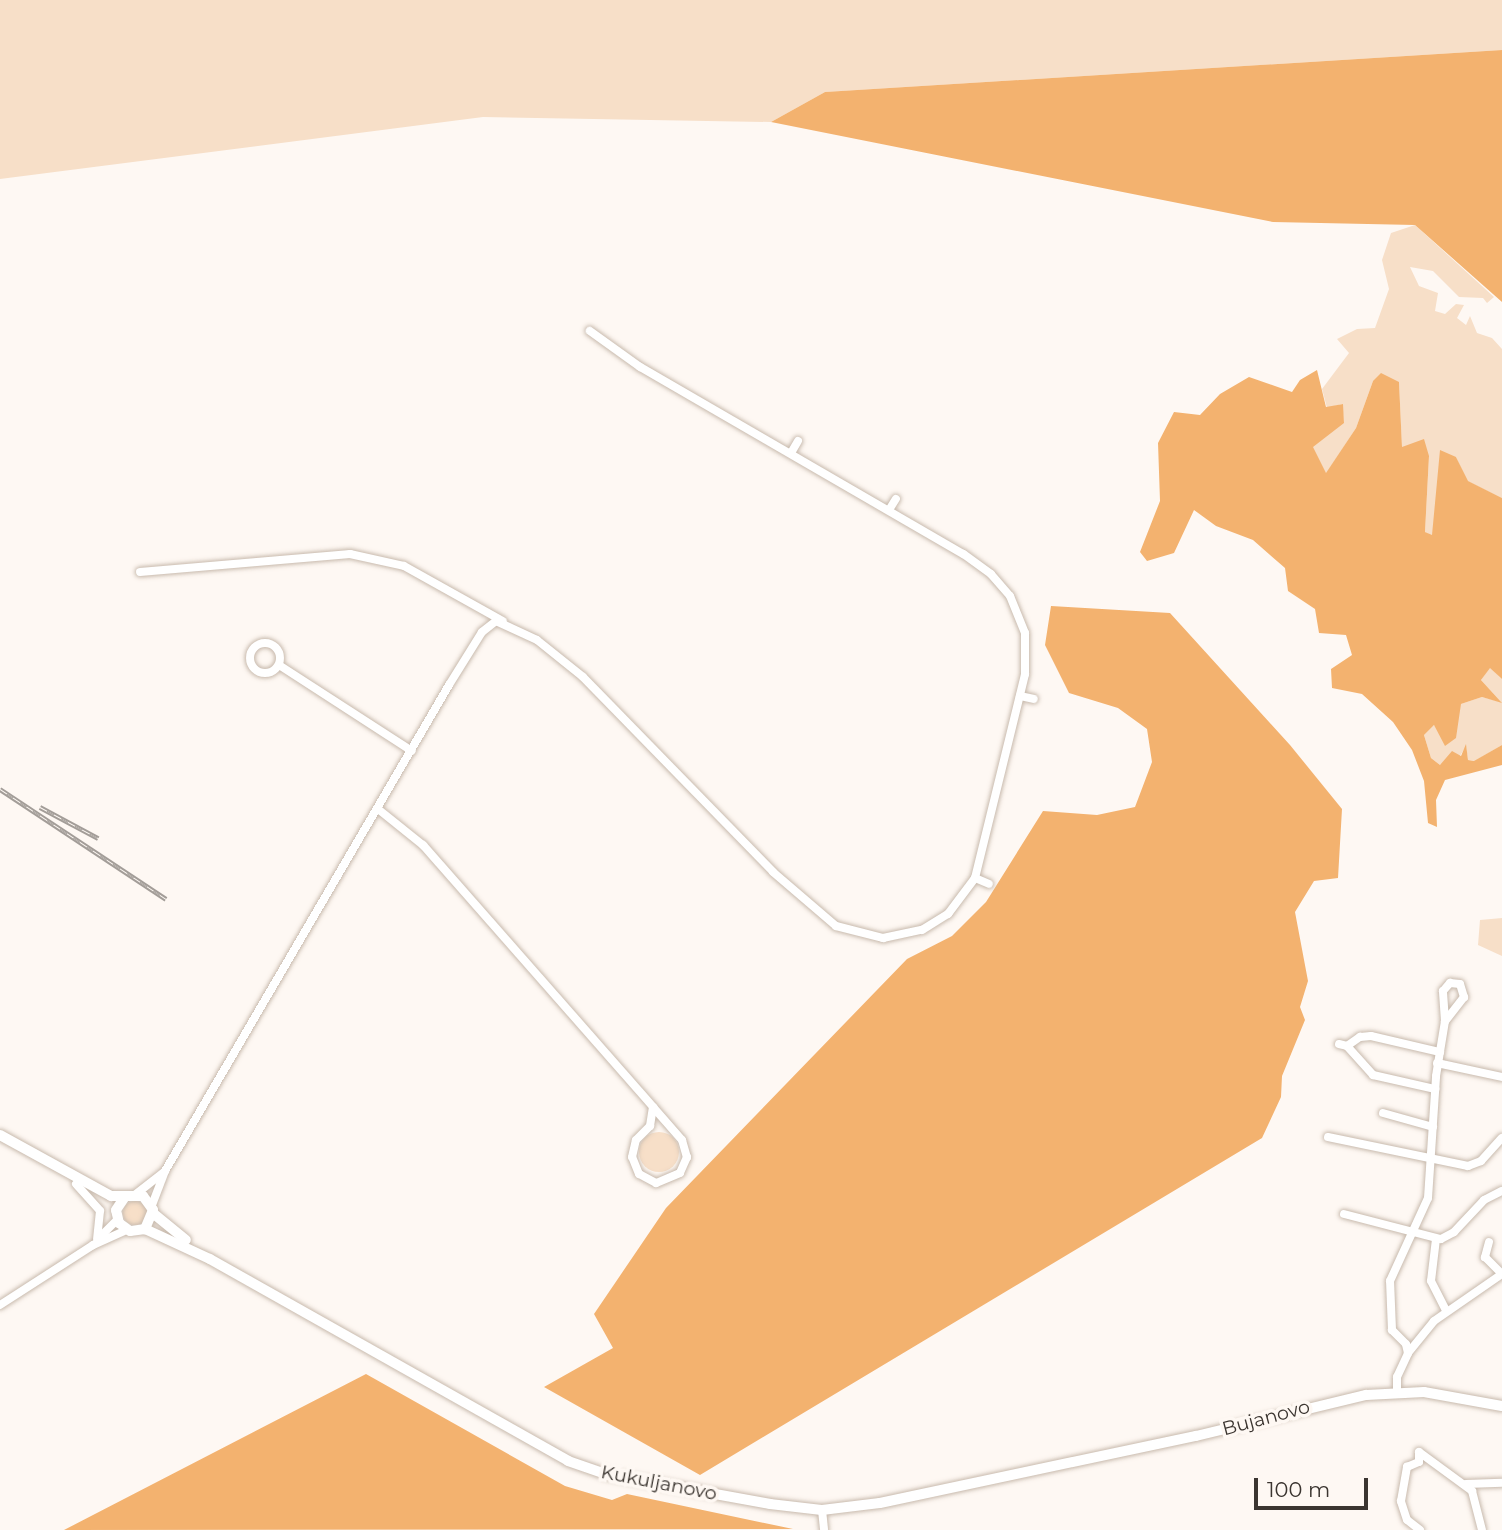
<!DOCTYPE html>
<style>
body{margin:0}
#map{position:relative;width:1502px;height:1530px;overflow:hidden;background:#fef8f3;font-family:Montserrat,sans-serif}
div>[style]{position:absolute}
.green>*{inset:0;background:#f7dfc8}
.round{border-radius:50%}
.forest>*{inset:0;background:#f3b26f}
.roads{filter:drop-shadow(0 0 2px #c8baad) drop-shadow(0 0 2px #c8baad)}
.minor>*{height:8px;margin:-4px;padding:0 4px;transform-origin:4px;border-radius:4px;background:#fff}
.minor>.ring{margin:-4px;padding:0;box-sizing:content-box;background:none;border:8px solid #fff;border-radius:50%}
.secondary>*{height:10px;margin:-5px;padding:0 5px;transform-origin:5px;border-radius:5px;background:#fff}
.rail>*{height:5px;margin-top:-2.5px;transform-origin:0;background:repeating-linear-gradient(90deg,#fef8f3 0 8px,#a39d98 0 16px);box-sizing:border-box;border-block:2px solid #a39d98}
span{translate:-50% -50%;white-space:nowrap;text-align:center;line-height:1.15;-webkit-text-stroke:7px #fef8f3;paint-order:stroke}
.street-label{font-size:19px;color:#3b3530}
.scale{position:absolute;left:1254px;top:1478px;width:114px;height:32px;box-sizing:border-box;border:4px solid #3b3530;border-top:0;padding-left:9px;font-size:21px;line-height:24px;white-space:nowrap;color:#3b3530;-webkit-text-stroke:5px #fef8f3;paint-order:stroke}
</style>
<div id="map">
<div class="green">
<div style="clip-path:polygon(0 0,1502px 0,1502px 50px,825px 92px,771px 122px,483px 117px,0 179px)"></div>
<div style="clip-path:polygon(1415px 225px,1494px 297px,1487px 303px,1483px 298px,1459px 297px,1433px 271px,1410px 267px,1419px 286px,1438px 293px,1435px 311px,1445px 314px,1456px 304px,1464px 305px,1457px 318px,1466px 325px,1470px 316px,1477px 333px,1492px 338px,1502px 349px,1502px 498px,1467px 481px,1456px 457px,1432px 536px,1425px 532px,1429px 456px,1402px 448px,1399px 382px,1373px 381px,1356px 428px,1326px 474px,1312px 447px,1344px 422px,1342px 404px,1327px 408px,1322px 389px,1349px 353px,1337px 339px,1357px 329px,1375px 328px,1389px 289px,1382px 260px,1391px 233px)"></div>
<div style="clip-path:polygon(1490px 667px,1502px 679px,1502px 745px,1475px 761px,1468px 760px,1466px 746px,1460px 756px,1440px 765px,1431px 758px,1424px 735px,1434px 725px,1441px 732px,1461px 704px,1482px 697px,1501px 702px,1481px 680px)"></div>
<div style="clip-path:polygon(1502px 918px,1502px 956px,1478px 945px,1480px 920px)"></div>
<div class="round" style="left:639px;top:1132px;width:40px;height:40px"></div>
<div class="round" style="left:123px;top:1201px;width:24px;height:24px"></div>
</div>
<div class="forest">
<div style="clip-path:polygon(1502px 50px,1502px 302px,1415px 225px,1273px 222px,771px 122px,825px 92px)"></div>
<div style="clip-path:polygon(1317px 370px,1326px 407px,1343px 404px,1344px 423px,1313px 447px,1326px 473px,1356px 428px,1373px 381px,1381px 373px,1399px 382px,1402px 447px,1424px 439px,1429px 456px,1425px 532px,1432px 535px,1440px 450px,1456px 457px,1468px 481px,1502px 498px,1502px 679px,1490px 668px,1481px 680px,1502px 703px,1482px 697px,1461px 704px,1456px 738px,1445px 746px,1434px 725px,1424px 735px,1431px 758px,1440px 765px,1452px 751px,1461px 756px,1466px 744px,1468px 760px,1474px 761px,1502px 745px,1502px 765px,1445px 780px,1436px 800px,1437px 827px,1428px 823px,1424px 781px,1412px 750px,1393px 722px,1362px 694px,1332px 688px,1331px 669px,1352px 655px,1346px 635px,1319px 633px,1315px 609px,1288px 591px,1285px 568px,1253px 540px,1216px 526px,1194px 510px,1174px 553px,1147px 561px,1140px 552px,1160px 501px,1158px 443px,1174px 412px,1200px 415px,1220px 394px,1249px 377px,1292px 392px,1300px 380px)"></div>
<div style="clip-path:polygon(1051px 606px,1170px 613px,1290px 745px,1342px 809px,1338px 878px,1314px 881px,1295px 912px,1308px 981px,1300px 1007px,1305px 1020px,1282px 1076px,1281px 1097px,1262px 1138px,700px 1475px,544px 1387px,613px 1348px,594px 1314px,666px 1208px,907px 959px,952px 936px,986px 902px,1043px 811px,1097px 815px,1135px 807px,1152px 762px,1147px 729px,1118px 708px,1069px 693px,1045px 645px)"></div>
<div style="clip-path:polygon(366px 1374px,565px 1486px,612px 1500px,627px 1494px,793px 1529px,64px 1530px)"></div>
</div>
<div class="roads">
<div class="minor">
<div style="left:791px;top:453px;width:14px;rotate:-60deg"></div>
<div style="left:889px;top:510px;width:13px;rotate:-58deg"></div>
<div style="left:140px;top:572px;width:211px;rotate:-4.9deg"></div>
<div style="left:350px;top:554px;width:55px;rotate:12.5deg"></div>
<div style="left:404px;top:566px;width:113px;rotate:29.1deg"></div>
<div class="ring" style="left:250px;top:643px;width:22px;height:22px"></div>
<div style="left:279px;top:665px;width:158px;rotate:32.9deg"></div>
<div style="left:1020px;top:696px;width:14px;rotate:12deg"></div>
<div style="left:378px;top:809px;width:58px;rotate:38.7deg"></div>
<div style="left:423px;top:845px;width:349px;rotate:48.7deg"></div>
<div style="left:975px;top:878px;width:15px;rotate:23deg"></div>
<div style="left:1339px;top:1044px;width:8px;rotate:14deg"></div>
<div style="left:1347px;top:1046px;width:39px;rotate:48deg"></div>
<div style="left:1373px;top:1075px;width:64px;rotate:12.7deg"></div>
<div style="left:1347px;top:1046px;width:16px;rotate:-35deg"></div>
<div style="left:1360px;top:1037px;width:11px;rotate:-5deg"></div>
<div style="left:1371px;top:1036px;width:71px;rotate:13.1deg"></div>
<div style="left:1437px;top:1063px;width:66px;rotate:12.2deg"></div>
<div style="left:653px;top:1107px;width:44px;rotate:48.7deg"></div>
<div style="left:682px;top:1140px;width:18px;rotate:74deg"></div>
<div style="left:687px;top:1157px;width:17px;rotate:114deg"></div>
<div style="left:680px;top:1173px;width:26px;rotate:157deg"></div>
<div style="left:656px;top:1183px;width:19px;rotate:-152deg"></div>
<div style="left:639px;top:1174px;width:18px;rotate:-112deg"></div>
<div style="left:632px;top:1157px;width:17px;rotate:-77deg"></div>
<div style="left:636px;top:1140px;width:20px;rotate:-45deg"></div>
<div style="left:650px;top:1126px;width:19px;rotate:-81deg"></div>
<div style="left:1383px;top:1113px;width:52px;rotate:15.6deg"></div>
<div style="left:1328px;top:1137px;width:143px;rotate:11.7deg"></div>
<div style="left:1468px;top:1166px;width:14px;rotate:-21deg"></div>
<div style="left:1481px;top:1161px;width:31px;rotate:-48deg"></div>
<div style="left:76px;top:1184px;width:36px;rotate:48deg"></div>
<div style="left:100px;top:1211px;width:28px;rotate:96deg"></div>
<div style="left:136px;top:1194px;width:37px;rotate:-38deg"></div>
<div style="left:165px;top:1171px;width:563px;rotate:-59.7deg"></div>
<div style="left:449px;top:685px;width:62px;rotate:-58.1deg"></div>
<div style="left:482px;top:632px;width:18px;rotate:-38deg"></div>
<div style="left:496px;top:621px;width:45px;rotate:24.9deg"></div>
<div style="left:537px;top:640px;width:59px;rotate:38.8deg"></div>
<div style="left:583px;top:677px;width:272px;rotate:45.7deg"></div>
<div style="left:773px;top:872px;width:83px;rotate:40.6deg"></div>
<div style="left:836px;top:926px;width:49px;rotate:14.3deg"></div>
<div style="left:883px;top:938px;width:40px;rotate:-12deg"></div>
<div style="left:922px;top:930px;width:31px;rotate:-32deg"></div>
<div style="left:948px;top:914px;width:45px;rotate:-53.1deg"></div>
<div style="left:975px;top:878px;width:210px;rotate:-76.2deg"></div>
<div style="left:1025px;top:674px;width:41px;rotate:-90deg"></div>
<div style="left:1025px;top:633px;width:40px;rotate:-112deg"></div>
<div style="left:1010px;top:596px;width:29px;rotate:-131deg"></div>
<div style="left:991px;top:574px;width:34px;rotate:-144deg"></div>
<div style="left:963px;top:554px;width:373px;rotate:-149.9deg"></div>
<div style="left:640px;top:367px;width:62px;rotate:-144.2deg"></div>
<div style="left:152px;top:1205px;width:36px;rotate:-69deg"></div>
<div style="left:1344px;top:1214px;width:100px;rotate:14.5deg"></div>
<div style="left:1441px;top:1239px;width:15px;rotate:-28deg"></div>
<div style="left:1454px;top:1232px;width:44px;rotate:-46.8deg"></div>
<div style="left:1484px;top:1200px;width:20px;rotate:-27deg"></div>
<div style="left:100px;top:1237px;width:24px;rotate:-45deg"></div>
<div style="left:1436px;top:1239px;width:42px;rotate:96.8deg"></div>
<div style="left:1431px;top:1281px;width:33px;rotate:63deg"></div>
<div style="left:1489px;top:1242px;width:16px;rotate:105deg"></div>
<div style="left:1485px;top:1257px;width:24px;rotate:45deg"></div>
<div style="left:0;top:1305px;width:111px;rotate:-32.8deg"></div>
<div style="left:93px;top:1245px;width:37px;rotate:-24deg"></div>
<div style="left:1408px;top:1353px;width:9px;rotate:-103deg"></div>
<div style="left:1406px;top:1344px;width:20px;rotate:-135deg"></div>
<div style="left:1392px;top:1330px;width:49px;rotate:-92.3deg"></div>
<div style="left:1390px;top:1281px;width:91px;rotate:-65.4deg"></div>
<div style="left:1428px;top:1198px;width:122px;rotate:-86.2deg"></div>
<div style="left:1436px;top:1076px;width:56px;rotate:-80.7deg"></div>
<div style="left:1445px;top:1021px;width:30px;rotate:-94deg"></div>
<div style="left:1443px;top:991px;width:11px;rotate:-49deg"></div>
<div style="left:1450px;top:983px;width:10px;rotate:6deg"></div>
<div style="left:1460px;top:984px;width:14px;rotate:73deg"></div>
<div style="left:1464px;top:997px;width:31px;rotate:128deg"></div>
<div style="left:1397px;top:1391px;width:14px;rotate:-90deg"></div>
<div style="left:1397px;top:1377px;width:26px;rotate:-65deg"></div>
<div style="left:1408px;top:1353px;width:41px;rotate:-50.9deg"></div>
<div style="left:1434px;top:1321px;width:83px;rotate:-34.7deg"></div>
<div style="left:1466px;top:1484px;width:36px;rotate:-2deg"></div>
<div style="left:822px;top:1510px;width:20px;rotate:84deg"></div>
<div style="left:1420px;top:1530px;width:16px;rotate:-142deg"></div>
<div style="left:1407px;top:1520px;width:20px;rotate:-108deg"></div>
<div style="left:1401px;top:1501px;width:35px;rotate:-80deg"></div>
<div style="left:1407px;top:1467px;width:13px;rotate:-23deg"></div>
<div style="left:1419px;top:1462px;width:10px;rotate:-90deg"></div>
<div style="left:1419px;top:1452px;width:66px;rotate:36.3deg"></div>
<div style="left:1472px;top:1491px;width:40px;rotate:75.6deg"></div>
</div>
<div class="secondary">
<div style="left:0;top:1135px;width:127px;rotate:28.8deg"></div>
<div style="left:111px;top:1196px;width:32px"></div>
<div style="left:143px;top:1196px;width:17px;rotate:54deg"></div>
<div style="left:153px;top:1210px;width:21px;rotate:113deg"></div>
<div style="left:145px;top:1229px;width:15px;rotate:172deg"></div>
<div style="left:130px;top:1231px;width:14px;rotate:-144deg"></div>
<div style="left:119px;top:1223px;width:13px;rotate:-103deg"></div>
<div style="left:116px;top:1210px;width:14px;rotate:-56deg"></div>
<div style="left:154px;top:1214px;width:41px;rotate:39.1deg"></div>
<div style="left:145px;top:1229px;width:72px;rotate:24.8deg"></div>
<div style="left:210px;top:1259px;width:411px;rotate:29.4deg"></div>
<div style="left:568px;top:1461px;width:39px;rotate:19deg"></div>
<div style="left:605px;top:1474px;width:168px;rotate:10.3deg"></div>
<div style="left:770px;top:1504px;width:52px;rotate:6.6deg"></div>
<div style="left:822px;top:1510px;width:58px;rotate:-6.9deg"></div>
<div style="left:880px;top:1503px;width:323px;rotate:-12deg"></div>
<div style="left:1196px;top:1436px;width:175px;rotate:-13.6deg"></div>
<div style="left:1366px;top:1395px;width:58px;rotate:-3deg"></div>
<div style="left:1424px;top:1392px;width:79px;rotate:10.2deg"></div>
</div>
</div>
<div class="rail">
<div style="left:0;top:789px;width:199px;rotate:33.5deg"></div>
<div style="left:40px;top:807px;width:66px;rotate:28.1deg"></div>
</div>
<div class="street-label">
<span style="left:1266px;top:1418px;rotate:-15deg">Bujanovo</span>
<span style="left:659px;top:1483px;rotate:11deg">Kukuljanovo</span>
</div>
<div class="scale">100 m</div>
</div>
